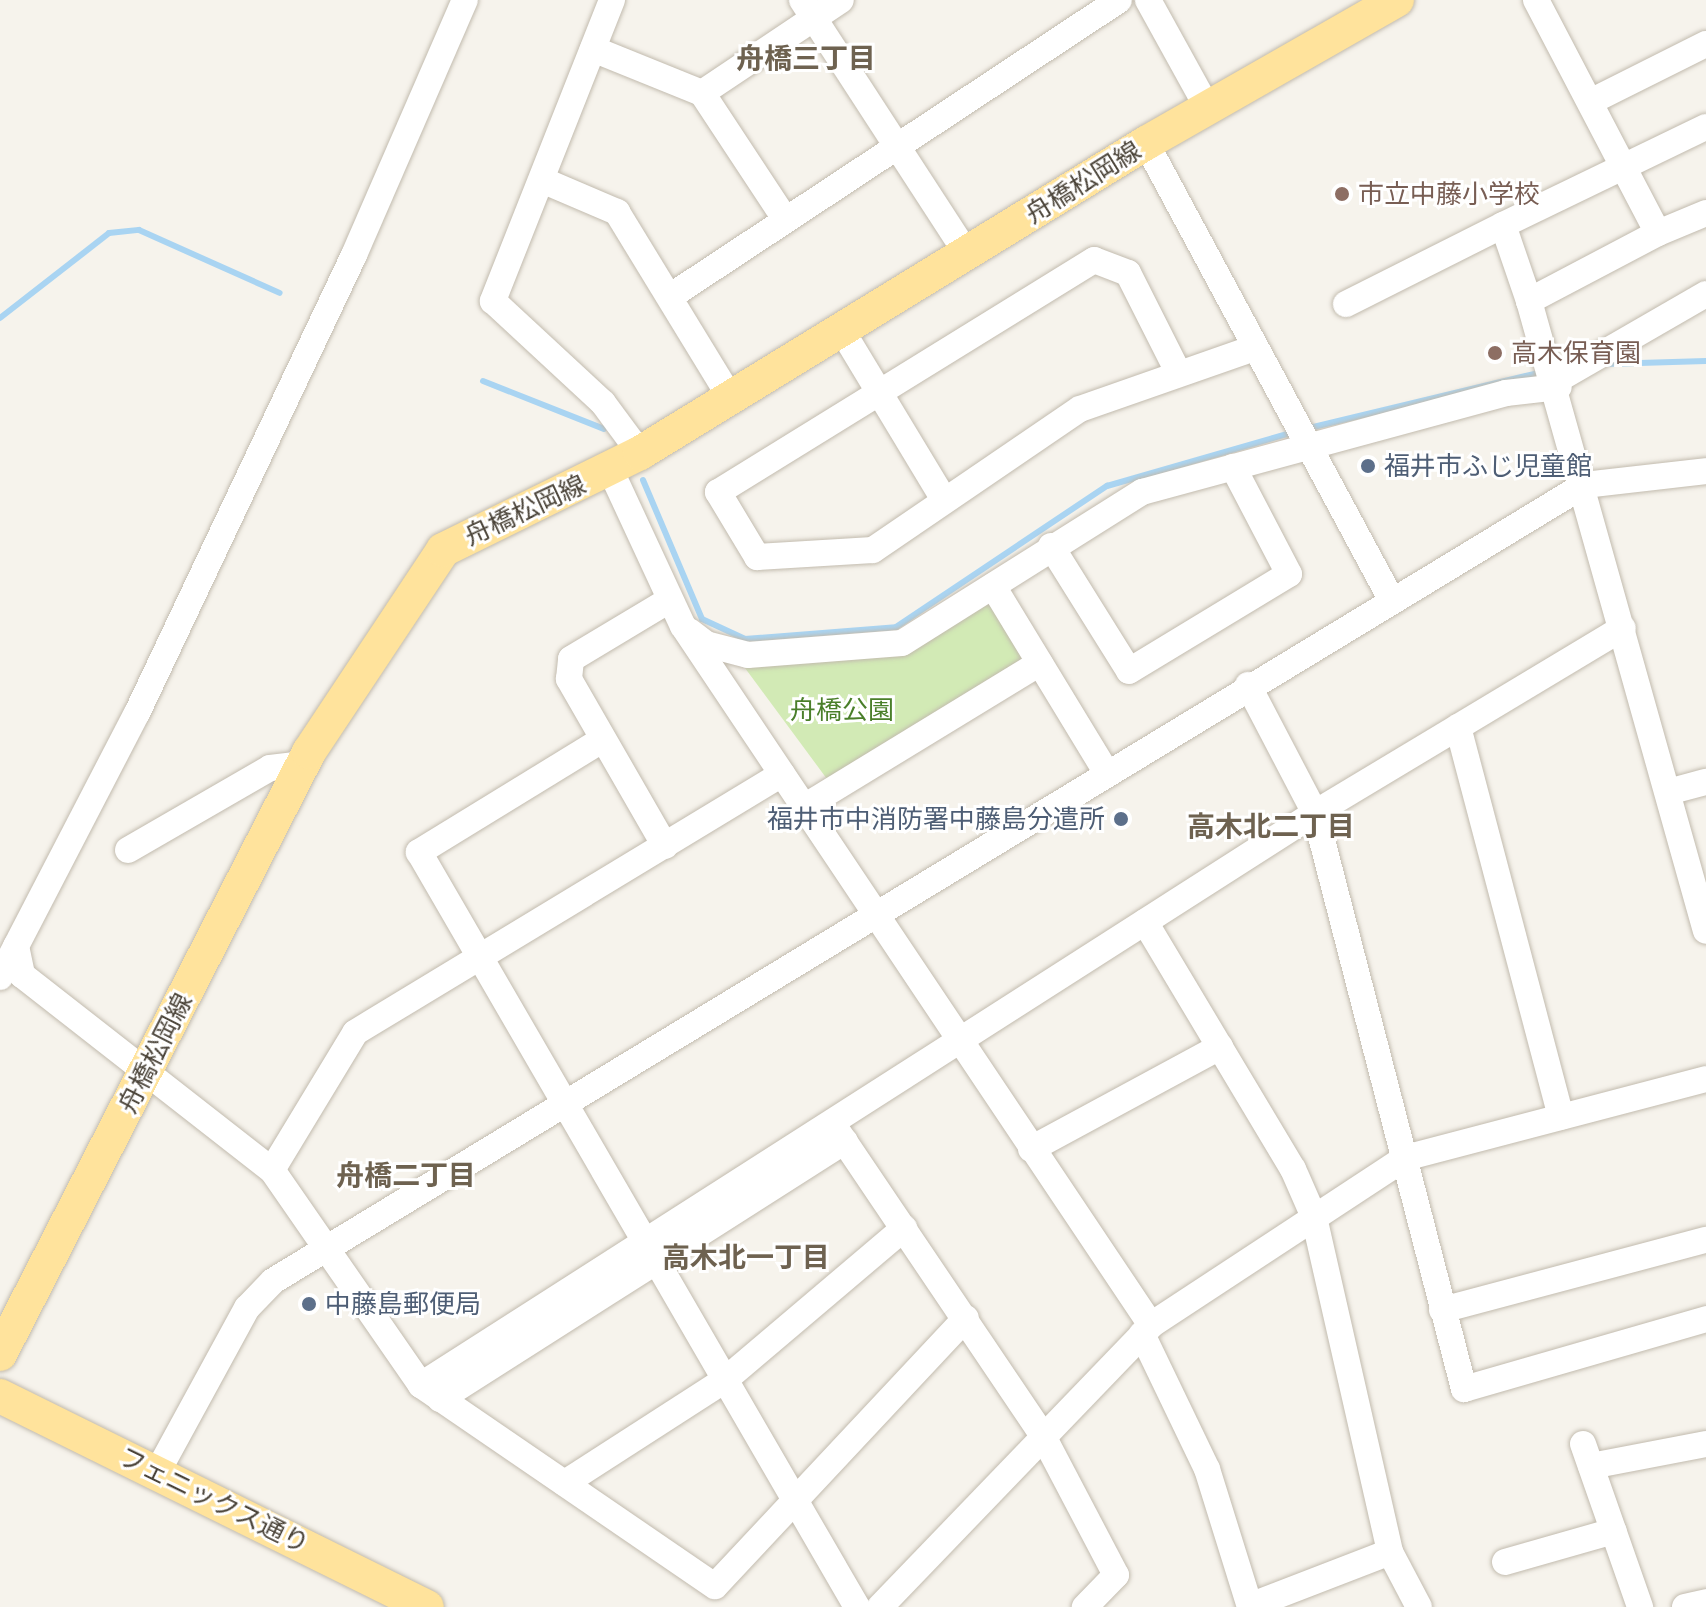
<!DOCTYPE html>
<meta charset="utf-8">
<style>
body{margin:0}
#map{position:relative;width:1706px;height:1607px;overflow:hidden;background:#f6f3ec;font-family:"IBM Plex Sans","Noto Sans JP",sans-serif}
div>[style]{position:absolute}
.green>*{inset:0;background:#d2eab5}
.stream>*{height:6px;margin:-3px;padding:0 3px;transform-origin:3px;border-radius:3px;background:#a9d4f2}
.roads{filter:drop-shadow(0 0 2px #c2bbae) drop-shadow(0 0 2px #c2bbae)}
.minor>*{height:26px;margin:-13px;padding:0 13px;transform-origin:13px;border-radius:13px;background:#fff}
.major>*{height:34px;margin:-17px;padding:0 17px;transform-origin:17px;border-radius:17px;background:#ffe39c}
.dots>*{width:22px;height:22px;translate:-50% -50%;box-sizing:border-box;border:4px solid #fff;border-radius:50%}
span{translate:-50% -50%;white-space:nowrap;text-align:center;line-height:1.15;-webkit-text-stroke:6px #fff;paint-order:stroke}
.street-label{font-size:26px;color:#4b4439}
.education-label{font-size:26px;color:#785e54}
.left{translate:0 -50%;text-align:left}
.service-label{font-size:26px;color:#4e5e75}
.right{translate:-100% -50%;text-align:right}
.park-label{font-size:26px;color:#4a7f2a}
.neighbourhood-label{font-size:28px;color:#6e6250;font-weight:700}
</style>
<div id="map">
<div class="green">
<div style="clip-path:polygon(991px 602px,1029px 662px,827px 779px,745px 668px,811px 660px)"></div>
</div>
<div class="stream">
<div style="left:0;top:318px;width:138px;rotate:-37.9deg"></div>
<div style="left:109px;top:233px;width:30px;rotate:-6deg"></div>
<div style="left:139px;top:230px;width:154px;rotate:24.1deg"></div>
<div style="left:1606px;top:364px;width:100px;rotate:-1.7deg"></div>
<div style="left:483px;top:381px;width:130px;rotate:21.6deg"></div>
<div style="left:1305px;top:429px;width:245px;rotate:-13.5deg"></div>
<div style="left:643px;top:480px;width:151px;rotate:67deg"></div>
<div style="left:702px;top:619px;width:47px;rotate:24.9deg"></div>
<div style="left:745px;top:639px;width:151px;rotate:-4.5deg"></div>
<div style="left:896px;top:627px;width:254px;rotate:-33.8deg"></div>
<div style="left:1107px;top:486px;width:195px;rotate:-16.1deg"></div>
</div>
<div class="roads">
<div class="minor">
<div style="left:612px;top:0;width:324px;rotate:111.6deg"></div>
<div style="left:493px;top:301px;width:150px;rotate:42.8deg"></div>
<div style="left:603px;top:403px;width:62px;rotate:53.5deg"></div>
<div style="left:802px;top:0;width:302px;rotate:57deg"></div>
<div style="left:1148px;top:0;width:122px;rotate:61.1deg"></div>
<div style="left:1536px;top:0;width:263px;rotate:62.4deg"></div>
<div style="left:1658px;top:233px;width:146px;rotate:152.2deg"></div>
<div style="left:1529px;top:301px;width:654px;rotate:74.31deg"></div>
<div style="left:593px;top:49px;width:118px;rotate:22deg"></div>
<div style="left:702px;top:93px;width:151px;rotate:56.6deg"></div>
<div style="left:702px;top:93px;width:167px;rotate:-33.8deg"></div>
<div style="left:1592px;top:101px;width:127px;rotate:-26.6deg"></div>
<div style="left:1146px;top:143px;width:518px;rotate:61.75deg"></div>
<div style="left:542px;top:180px;width:82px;rotate:23.1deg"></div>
<div style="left:617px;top:212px;width:217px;rotate:58.6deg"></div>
<div style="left:1658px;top:233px;width:52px;rotate:-22.6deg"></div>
<div style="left:674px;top:294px;width:533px;rotate:-33.45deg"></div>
<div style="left:1529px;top:301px;width:80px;rotate:-108.9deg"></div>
<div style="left:1503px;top:225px;width:225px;rotate:-25.8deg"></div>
<div style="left:1346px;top:304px;width:176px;rotate:-26.7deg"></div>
<div style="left:841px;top:329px;width:197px;rotate:58.9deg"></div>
<div style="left:1178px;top:372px;width:111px;rotate:-116.8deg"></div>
<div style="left:1128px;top:273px;width:36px;rotate:-159deg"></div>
<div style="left:1094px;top:260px;width:442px;rotate:148.3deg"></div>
<div style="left:718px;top:492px;width:76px;rotate:59deg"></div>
<div style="left:757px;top:557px;width:116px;rotate:-3.5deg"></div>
<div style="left:873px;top:550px;width:250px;rotate:-34.3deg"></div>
<div style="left:1080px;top:409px;width:184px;rotate:-19.3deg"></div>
<div style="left:1557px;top:380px;width:172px;rotate:-30deg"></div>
<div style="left:610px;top:469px;width:173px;rotate:65.1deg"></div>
<div style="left:683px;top:626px;width:841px;rotate:56.2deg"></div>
<div style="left:1051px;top:546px;width:147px;rotate:58deg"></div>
<div style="left:1129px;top:671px;width:187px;rotate:-31.2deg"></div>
<div style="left:1289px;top:574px;width:121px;rotate:-117.6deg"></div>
<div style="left:993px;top:586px;width:218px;rotate:58.7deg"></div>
<div style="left:689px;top:631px;width:21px;rotate:37deg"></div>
<div style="left:706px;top:644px;width:43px;rotate:14.7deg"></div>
<div style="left:748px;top:655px;width:154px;rotate:-4.5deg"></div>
<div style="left:902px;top:643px;width:284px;rotate:-32.2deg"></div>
<div style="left:1142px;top:492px;width:377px;rotate:-15.2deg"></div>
<div style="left:1506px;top:393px;width:53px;rotate:-6.5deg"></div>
<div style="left:1248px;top:685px;width:144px;rotate:62.4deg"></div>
<div style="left:1315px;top:813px;width:595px;rotate:75.5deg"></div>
<div style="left:1464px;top:1389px;width:252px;rotate:-16.1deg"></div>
<div style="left:1458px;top:727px;width:403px;rotate:75.2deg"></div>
<div style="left:602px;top:740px;width:215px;rotate:148.5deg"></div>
<div style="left:419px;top:852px;width:873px;rotate:59.88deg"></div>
<div style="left:782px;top:774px;width:499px;rotate:148.8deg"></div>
<div style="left:355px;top:1033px;width:160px;rotate:121.2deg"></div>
<div style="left:272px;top:1170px;width:262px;rotate:55.3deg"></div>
<div style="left:421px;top:1385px;width:356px;rotate:34.4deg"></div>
<div style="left:715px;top:1586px;width:367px;rotate:-46.9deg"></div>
<div style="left:1668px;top:792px;width:39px;rotate:-15deg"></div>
<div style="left:804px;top:807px;width:276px;rotate:-31.4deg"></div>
<div style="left:665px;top:846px;width:193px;rotate:-119.9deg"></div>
<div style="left:569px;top:679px;width:20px;rotate:-84deg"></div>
<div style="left:571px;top:659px;width:114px;rotate:-31deg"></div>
<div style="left:128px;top:850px;width:164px;rotate:-30deg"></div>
<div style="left:270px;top:768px;width:32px;rotate:-7deg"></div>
<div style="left:1145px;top:922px;width:288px;rotate:59.1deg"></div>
<div style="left:1293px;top:1169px;width:52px;rotate:66.4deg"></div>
<div style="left:1314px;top:1217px;width:344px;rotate:77.2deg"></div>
<div style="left:1390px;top:1552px;width:62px;rotate:62.2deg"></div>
<div style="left:16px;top:946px;width:30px;rotate:78deg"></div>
<div style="left:22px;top:975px;width:317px;rotate:38deg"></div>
<div style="left:0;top:977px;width:297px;rotate:-62.6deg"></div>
<div style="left:137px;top:713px;width:507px;rotate:-64.65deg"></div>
<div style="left:354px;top:255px;width:278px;rotate:-66.5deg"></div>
<div style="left:832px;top:1123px;width:377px;rotate:56deg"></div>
<div style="left:1043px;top:1436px;width:157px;rotate:62.3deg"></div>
<div style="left:1116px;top:1575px;width:45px;rotate:134.1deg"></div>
<div style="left:1031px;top:1149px;width:215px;rotate:-28.4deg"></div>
<div style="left:1442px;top:1310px;width:273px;rotate:-14.9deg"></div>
<div style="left:1142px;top:1334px;width:150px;rotate:64.3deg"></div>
<div style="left:1207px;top:1469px;width:145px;rotate:72.7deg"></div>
<div style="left:421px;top:1385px;width:1061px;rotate:-32.61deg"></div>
<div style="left:1315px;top:813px;width:359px;rotate:-31deg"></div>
<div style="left:440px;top:1399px;width:480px;rotate:-32.5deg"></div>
<div style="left:1583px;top:1444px;width:173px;rotate:70.7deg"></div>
<div style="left:1591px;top:1466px;width:117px;rotate:-10.8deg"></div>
<div style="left:158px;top:1471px;width:186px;rotate:-61.4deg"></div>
<div style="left:247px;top:1308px;width:37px;rotate:-46deg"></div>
<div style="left:273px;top:1281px;width:1534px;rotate:-31.26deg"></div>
<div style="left:1584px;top:485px;width:123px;rotate:-6.5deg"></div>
<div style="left:565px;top:1483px;width:190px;rotate:-32.8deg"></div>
<div style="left:725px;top:1380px;width:235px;rotate:-40.3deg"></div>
<div style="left:1505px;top:1562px;width:113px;rotate:-15.9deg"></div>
<div style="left:1250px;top:1606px;width:150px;rotate:-21.1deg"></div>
<div style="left:880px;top:1607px;width:391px;rotate:-46.1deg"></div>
<div style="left:1151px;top:1325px;width:304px;rotate:-33.3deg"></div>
<div style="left:1405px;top:1158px;width:311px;rotate:-14.7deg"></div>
<div style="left:1685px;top:1607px;width:22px;rotate:-13deg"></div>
</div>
<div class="major">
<div style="left:0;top:1354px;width:677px;rotate:-62.83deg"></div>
<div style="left:309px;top:752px;width:242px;rotate:-56.4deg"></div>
<div style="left:443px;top:550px;width:220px;rotate:-26.2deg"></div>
<div style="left:640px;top:453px;width:593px;rotate:-31.49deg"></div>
<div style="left:1146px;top:143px;width:289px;rotate:-29.7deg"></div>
<div style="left:0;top:1396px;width:476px;rotate:26.3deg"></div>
</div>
</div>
<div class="dots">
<div style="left:1342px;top:194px;background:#8d6e63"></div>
<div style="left:1495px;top:353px;background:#8d6e63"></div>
<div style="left:1368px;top:466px;background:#5c6f8a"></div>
<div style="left:1121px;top:819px;background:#5c6f8a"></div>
<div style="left:309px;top:1304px;background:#5c6f8a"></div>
</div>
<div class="street-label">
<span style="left:1083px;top:182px;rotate:-32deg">舟橋松岡線</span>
<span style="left:525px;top:510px;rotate:-25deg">舟橋松岡線</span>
<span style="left:155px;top:1053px;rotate:-63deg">舟橋松岡線</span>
<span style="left:214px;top:1500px;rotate:26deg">フェニックス通り</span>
</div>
<div class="education-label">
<span class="left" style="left:1358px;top:194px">市立中藤小学校</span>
<span class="left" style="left:1511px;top:353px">高木保育園</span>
</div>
<div class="service-label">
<span class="left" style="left:1384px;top:466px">福井市ふじ児童館</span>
<span class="right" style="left:1105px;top:819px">福井市中消防署中藤島分遣所</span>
<span class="left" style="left:325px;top:1304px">中藤島郵便局</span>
</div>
<div class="park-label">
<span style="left:842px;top:710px">舟橋公園</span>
</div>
<div class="neighbourhood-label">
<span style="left:806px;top:58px">舟橋三丁目</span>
<span style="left:1271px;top:826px">高木北二丁目</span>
<span style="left:406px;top:1175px">舟橋二丁目</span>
<span style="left:746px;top:1257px">高木北一丁目</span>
</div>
</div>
